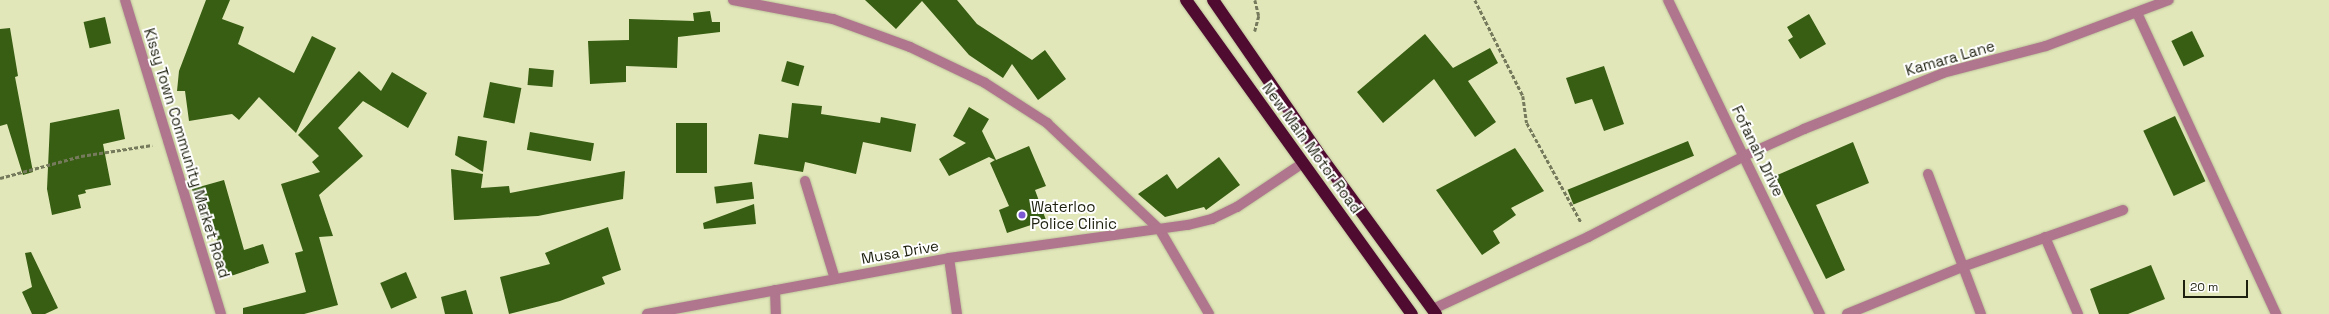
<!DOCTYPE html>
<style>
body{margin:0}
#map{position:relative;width:2329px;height:314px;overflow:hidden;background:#e1e7b9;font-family:"Space Grotesk",sans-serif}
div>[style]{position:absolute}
.building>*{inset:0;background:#375e13;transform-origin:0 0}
.path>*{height:2.5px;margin-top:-1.25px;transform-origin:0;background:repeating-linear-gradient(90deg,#767a5c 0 4px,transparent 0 6px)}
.roads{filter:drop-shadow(0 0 1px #bec39a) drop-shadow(0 0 1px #bec39a)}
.minor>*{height:10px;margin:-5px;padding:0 5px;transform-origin:5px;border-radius:5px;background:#af768e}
.highway>*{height:12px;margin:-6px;padding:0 6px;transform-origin:6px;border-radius:6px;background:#4f0c30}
.dots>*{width:11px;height:11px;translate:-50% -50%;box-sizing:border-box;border:2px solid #fff;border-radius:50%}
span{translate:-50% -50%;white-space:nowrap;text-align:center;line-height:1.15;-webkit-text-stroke:4px #fff;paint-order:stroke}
.street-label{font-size:15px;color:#1e200f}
.poi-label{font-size:15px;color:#1e200f}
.left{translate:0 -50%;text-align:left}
.scale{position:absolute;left:2183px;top:280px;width:65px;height:18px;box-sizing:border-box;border:2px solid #1e200f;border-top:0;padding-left:5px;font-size:12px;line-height:14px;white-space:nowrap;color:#1e200f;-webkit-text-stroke:3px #fff;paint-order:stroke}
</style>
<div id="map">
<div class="building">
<div style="clip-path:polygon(206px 0,230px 0,222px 19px,244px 27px,238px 44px,294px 73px,312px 36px,336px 48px,296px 133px,259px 97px,239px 120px,232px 114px,189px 121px,185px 91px,177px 91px,179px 71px)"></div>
<div style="clip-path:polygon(865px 0,957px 0,977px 24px,1032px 60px,1045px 50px,1066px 79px,1038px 100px,1012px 64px,1003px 78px,969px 55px,922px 1px,896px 29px)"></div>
<div style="clip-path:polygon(710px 11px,712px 22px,720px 22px,720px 32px,678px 37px,677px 68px,626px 66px,626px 82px,590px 84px,588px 41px,629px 40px,629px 19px,694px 21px,693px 13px)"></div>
<div style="clip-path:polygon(1809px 14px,1826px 44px,1800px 59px,1788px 40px,1793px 37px,1787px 27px)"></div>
<div style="left:105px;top:17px;width:27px;height:22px;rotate:77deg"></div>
<div style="clip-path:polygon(10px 28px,18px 76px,15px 77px,33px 172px,23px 175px,7px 124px,0 126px,0 29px)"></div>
<div style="left:2192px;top:31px;width:28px;height:23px;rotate:64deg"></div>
<div style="clip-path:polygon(1425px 34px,1453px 68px,1490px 48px,1498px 63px,1468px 81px,1496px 122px,1475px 137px,1434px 79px,1383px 123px,1357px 92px)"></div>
<div style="left:787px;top:61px;width:18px;height:21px;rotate:16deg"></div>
<div style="clip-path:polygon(1604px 66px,1624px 124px,1604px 131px,1592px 99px,1575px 104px,1566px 78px)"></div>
<div style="left:529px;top:68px;width:25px;height:17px;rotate:5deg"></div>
<div style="clip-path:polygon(359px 71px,381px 91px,392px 72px,427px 93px,408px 128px,363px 101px,338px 128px,363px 156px,319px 195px,333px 236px,319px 237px,338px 305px,304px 314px,243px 314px,243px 308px,306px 292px,295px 253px,303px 251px,281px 184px,320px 172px,312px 162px,319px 156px,298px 135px)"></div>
<div style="left:490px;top:82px;width:32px;height:36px;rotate:11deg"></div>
<div style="clip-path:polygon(792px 103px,822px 106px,821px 114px,880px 123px,881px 117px,916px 124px,911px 152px,863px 142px,856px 174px,805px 162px,803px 172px,754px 164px,759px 134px,788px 138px)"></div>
<div style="clip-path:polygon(969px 107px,989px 119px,982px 131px,996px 160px,1029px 146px,1046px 186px,1035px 190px,1046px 220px,1007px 233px,999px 210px,1009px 206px,990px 163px,995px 160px,989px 157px,949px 176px,939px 159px,966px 143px,953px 136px)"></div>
<div style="clip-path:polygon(119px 109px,125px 139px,103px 144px,111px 185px,85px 190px,86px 193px,78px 195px,81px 208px,52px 215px,47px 189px,50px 123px)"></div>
<div style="left:2175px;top:116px;width:72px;height:35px;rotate:65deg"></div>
<div style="left:676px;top:123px;width:31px;height:50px"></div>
<div style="left:530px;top:132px;width:65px;height:18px;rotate:10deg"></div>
<div style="clip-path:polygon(458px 136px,487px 141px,483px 172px,455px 155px)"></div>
<div style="left:1688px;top:141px;width:16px;height:130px;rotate:68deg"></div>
<div style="clip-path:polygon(1853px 142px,1869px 183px,1816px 205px,1845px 270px,1826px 279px,1775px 176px)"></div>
<div style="clip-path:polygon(1515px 148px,1544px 191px,1511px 208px,1516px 215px,1493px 231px,1500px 243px,1482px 255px,1436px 190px)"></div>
<div style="clip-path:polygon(1219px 157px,1240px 185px,1206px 210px,1204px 207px,1165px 217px,1138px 194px,1167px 174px,1177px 189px)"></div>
<div style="clip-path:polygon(451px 169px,483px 174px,481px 188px,509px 186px,510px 193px,625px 171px,623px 199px,538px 216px,454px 220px)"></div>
<div style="clip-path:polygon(224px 180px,244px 250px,263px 244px,269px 263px,228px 277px,213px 227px,204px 230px,192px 189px)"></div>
<div style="left:752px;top:182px;width:17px;height:38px;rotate:83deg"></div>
<div style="clip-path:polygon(754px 204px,756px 224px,704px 229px,703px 223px)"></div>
<div style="clip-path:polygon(608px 227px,621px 270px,602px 277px,605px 284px,560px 301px,509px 314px,500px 277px,550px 264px,545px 253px)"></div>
<div style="clip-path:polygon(31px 252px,58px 308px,45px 314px,32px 314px,22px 292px,32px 287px,25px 253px)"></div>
<div style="clip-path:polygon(2151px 265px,2165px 299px,2128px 314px,2099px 314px,2090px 289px)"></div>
<div style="left:406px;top:272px;width:28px;height:28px;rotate:67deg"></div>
<div style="clip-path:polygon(466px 290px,473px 314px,445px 314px,441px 297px)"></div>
</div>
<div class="path">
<div style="left:1255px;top:0;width:16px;rotate:76deg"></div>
<div style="left:1259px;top:16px;width:16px;rotate:105deg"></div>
<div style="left:1475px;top:0;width:107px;rotate:63.4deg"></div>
<div style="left:1523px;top:96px;width:27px;rotate:82deg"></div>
<div style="left:1527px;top:123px;width:113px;rotate:61.4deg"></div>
<div style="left:0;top:178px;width:84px;rotate:-15.2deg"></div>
<div style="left:81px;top:156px;width:72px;rotate:-8.8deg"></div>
</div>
<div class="roads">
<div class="minor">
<div style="left:125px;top:0;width:328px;rotate:73deg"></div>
<div style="left:733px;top:0;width:102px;rotate:10.8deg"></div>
<div style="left:833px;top:19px;width:82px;rotate:20deg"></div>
<div style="left:910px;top:47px;width:83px;rotate:25.6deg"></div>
<div style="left:985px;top:83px;width:74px;rotate:32.8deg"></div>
<div style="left:1047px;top:123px;width:156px;rotate:43.4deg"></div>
<div style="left:1160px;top:230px;width:97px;rotate:59.7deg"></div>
<div style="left:1668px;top:0;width:349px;rotate:64.2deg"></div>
<div style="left:2137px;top:13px;width:332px;rotate:65.2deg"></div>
<div style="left:1928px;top:174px;width:150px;rotate:69.3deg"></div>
<div style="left:805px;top:181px;width:102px;rotate:73deg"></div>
<div style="left:2045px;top:237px;width:84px;rotate:66.8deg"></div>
<div style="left:949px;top:258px;width:57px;rotate:81.9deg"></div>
<div style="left:775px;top:290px;width:24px;rotate:88deg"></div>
<div style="left:1433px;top:309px;width:171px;rotate:-24.9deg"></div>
<div style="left:1588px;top:237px;width:176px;rotate:-27.4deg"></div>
<div style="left:1744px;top:156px;width:66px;rotate:-24.2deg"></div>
<div style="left:1804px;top:129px;width:150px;rotate:-21.9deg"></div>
<div style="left:1943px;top:73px;width:106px;rotate:-14.7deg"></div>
<div style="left:2046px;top:46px;width:131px;rotate:-20.5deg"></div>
<div style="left:647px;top:314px;width:307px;rotate:-10.5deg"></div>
<div style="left:949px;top:258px;width:241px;rotate:-7.9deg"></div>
<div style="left:1188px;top:225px;width:25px;rotate:-14deg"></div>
<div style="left:1212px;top:219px;width:28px;rotate:-26deg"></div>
<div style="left:1237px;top:207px;width:79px;rotate:-33.7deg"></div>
<div style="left:1847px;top:314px;width:124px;rotate:-22.2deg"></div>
<div style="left:1962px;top:267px;width:171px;rotate:-19.5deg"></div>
</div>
<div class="highway">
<div style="left:1186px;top:0;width:387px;rotate:54.3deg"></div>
<div style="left:1213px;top:0;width:183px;rotate:55.4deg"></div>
<div style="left:1317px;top:151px;width:202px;rotate:53.9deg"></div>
</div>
</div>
<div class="dots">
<div style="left:1022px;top:215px;background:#7c58d2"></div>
</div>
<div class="street-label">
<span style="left:1950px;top:58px;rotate:-16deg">Kamara Lane</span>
<span style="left:1312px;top:148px;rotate:54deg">New Main Motor Road</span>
<span style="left:1758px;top:151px;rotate:64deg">Fofanah Drive</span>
<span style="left:187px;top:153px;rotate:73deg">Kissy Town Community Market Road</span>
<span style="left:900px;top:252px;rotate:-10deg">Musa Drive</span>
</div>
<div class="poi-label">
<span class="left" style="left:1031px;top:215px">Waterloo<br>Police Clinic</span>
</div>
<div class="scale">20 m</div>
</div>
